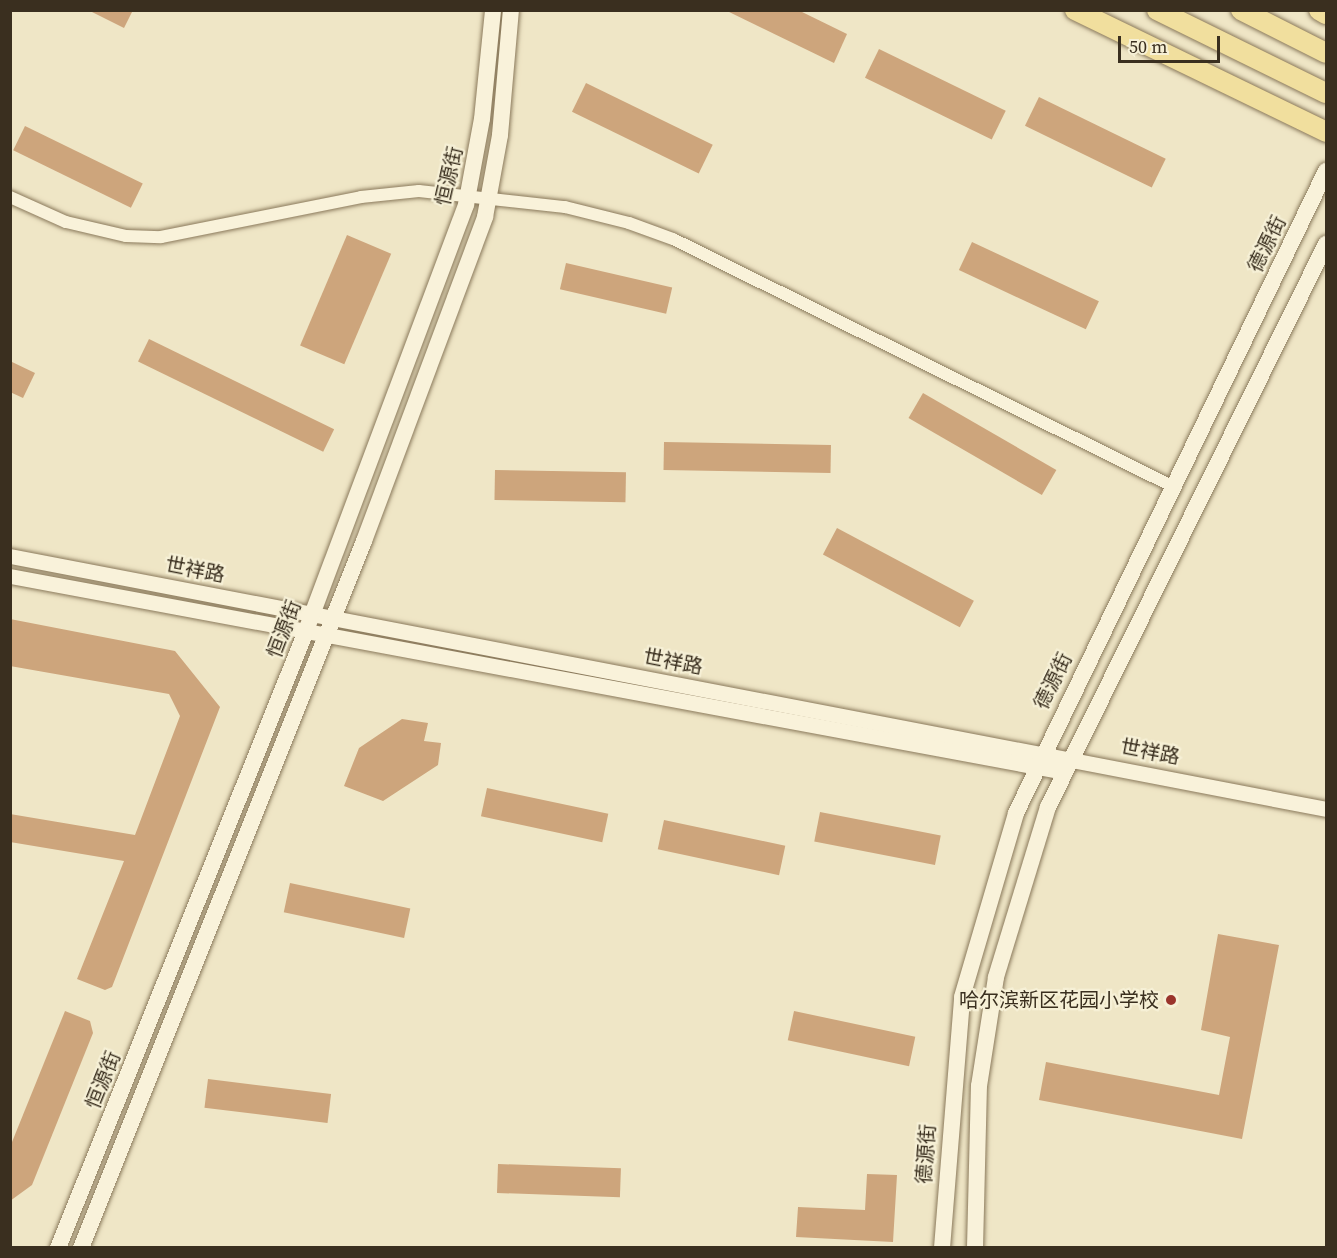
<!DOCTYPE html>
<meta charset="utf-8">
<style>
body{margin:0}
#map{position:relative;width:1337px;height:1258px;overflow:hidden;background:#efe6c6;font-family:"Source Serif 4","Noto Sans SC",serif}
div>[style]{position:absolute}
.building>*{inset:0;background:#cda57c;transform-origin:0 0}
.roads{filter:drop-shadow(0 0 2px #8a795b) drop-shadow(0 0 2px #8a795b)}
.minor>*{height:12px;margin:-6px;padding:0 6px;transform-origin:6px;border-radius:6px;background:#f9f2da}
.tertiary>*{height:15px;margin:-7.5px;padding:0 7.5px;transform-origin:7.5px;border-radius:7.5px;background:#f9f2da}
.secondary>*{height:16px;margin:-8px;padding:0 8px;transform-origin:8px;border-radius:8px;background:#f9f2da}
.primary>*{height:20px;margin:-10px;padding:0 10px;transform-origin:10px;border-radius:10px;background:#f1df9e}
.dots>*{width:16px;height:16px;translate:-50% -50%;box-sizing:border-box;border:3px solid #f6f0d6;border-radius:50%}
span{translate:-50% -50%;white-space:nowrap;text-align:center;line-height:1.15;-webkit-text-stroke:4.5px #f6f0d6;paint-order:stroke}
.street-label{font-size:20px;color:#3a2f1f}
.poi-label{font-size:20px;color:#3a2f1f}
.right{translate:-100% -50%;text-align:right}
.frame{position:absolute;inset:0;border:12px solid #3a2f1f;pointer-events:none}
.scale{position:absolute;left:1118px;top:36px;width:102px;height:27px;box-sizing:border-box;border:3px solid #3a2f1f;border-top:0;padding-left:8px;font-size:18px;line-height:21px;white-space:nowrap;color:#3a2f1f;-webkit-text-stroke:4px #f6f0d6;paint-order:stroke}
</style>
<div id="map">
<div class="building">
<div style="clip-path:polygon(88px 10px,133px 10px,124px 28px)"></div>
<div style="clip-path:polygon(725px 10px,798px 10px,847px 34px,834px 63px)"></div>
<div style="left:879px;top:49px;width:141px;height:32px;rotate:26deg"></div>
<div style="left:586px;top:83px;width:141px;height:32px;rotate:26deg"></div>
<div style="left:1039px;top:97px;width:141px;height:32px;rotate:26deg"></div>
<div style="left:25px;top:126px;width:131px;height:27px;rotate:26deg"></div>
<div style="left:347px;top:235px;width:48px;height:120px;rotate:23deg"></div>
<div style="left:972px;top:242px;width:140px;height:31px;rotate:25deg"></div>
<div style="left:566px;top:263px;width:109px;height:27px;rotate:13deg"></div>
<div style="left:149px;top:339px;width:206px;height:25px;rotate:26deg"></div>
<div style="clip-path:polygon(10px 361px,35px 373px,23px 398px,10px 392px)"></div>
<div style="left:923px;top:393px;width:154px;height:29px;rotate:30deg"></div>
<div style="left:664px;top:442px;width:167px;height:28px;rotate:1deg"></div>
<div style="left:495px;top:470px;width:131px;height:30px;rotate:1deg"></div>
<div style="left:837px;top:528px;width:155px;height:30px;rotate:28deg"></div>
<div style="clip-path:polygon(10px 619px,175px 651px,220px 707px,112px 987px,105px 990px,77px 979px,124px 861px,10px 842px,10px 814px,135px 835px,180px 716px,169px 694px,10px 666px)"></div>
<div style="clip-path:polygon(402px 719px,428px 723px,424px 741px,441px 743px,438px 765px,383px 801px,344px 786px,359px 748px)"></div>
<div style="left:487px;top:788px;width:124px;height:29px;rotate:12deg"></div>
<div style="left:820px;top:812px;width:123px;height:30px;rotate:11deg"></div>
<div style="left:664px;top:820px;width:124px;height:30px;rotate:12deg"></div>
<div style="left:290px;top:883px;width:123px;height:30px;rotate:12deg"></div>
<div style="clip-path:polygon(1218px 934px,1279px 945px,1242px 1139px,1039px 1100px,1046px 1062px,1219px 1095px,1230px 1037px,1201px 1030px)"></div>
<div style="clip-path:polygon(65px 1011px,90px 1021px,93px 1033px,32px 1185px,10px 1201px,10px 1147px)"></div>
<div style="left:794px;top:1011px;width:124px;height:30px;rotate:12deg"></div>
<div style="left:208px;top:1079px;width:124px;height:29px;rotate:7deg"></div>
<div style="left:498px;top:1164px;width:123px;height:29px;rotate:2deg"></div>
<div style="clip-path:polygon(867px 1174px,897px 1175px,893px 1242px,796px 1237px,798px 1207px,865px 1210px)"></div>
</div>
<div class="roads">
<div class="minor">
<div style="left:10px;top:197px;width:61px;rotate:24.1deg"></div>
<div style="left:66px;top:222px;width:62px;rotate:13.1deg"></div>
<div style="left:126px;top:236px;width:35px;rotate:2deg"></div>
<div style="left:161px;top:237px;width:204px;rotate:-11.3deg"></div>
<div style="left:361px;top:197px;width:58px;rotate:-5.9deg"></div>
<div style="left:419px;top:191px;width:147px;rotate:6.3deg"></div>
<div style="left:565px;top:207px;width:66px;rotate:14deg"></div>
<div style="left:629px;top:223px;width:47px;rotate:20deg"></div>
<div style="left:673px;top:239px;width:557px;rotate:26.33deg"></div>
</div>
<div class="tertiary">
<div style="left:10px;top:556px;width:1340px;rotate:10.88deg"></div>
<div style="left:10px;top:576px;width:1072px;rotate:10.53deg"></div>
</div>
<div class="secondary">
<div style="left:58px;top:1248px;width:660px;rotate:-68.1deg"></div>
<div style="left:304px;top:636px;width:460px;rotate:-69.4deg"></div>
<div style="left:466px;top:205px;width:87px;rotate:-79.5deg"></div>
<div style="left:482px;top:119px;width:110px;rotate:-84.2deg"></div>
<div style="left:81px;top:1248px;width:762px;rotate:-68.18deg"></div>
<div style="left:364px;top:541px;width:346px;rotate:-69.5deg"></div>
<div style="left:485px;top:217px;width:83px;rotate:-79.6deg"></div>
<div style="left:500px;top:135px;width:125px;rotate:-85deg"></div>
<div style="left:942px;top:1248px;width:252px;rotate:-85.4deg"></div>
<div style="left:962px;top:997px;width:192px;rotate:-73.6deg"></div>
<div style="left:1016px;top:813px;width:713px;rotate:-64.23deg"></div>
<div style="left:975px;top:1248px;width:162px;rotate:-88.6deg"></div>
<div style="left:979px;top:1086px;width:110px;rotate:-81.1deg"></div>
<div style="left:996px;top:977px;width:178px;rotate:-73deg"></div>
<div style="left:1048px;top:807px;width:628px;rotate:-63.72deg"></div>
</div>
<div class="primary">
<div style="left:1075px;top:10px;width:279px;rotate:25.9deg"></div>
<div style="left:1157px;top:10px;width:188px;rotate:26.2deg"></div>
<div style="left:1241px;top:10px;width:95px;rotate:26.8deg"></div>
<div style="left:1319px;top:10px;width:8px;rotate:30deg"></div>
</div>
</div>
<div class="dots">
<div style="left:1171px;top:1000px;background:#9a342b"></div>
</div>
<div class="street-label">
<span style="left:449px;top:176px;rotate:-77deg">恒源街</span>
<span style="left:1267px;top:244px;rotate:-64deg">德源街</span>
<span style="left:195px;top:570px;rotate:11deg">世祥路</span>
<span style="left:284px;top:629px;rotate:-69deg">恒源街</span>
<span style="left:673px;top:662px;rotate:11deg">世祥路</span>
<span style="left:1053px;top:681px;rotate:-64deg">德源街</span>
<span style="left:1150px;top:752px;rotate:11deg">世祥路</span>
<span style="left:103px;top:1080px;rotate:-68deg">恒源街</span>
<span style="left:926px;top:1154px;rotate:-86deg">德源街</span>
</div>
<div class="poi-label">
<span class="right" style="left:1159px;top:1000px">哈尔滨新区花园小学校</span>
</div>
<div class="frame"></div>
<div class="scale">50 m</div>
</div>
